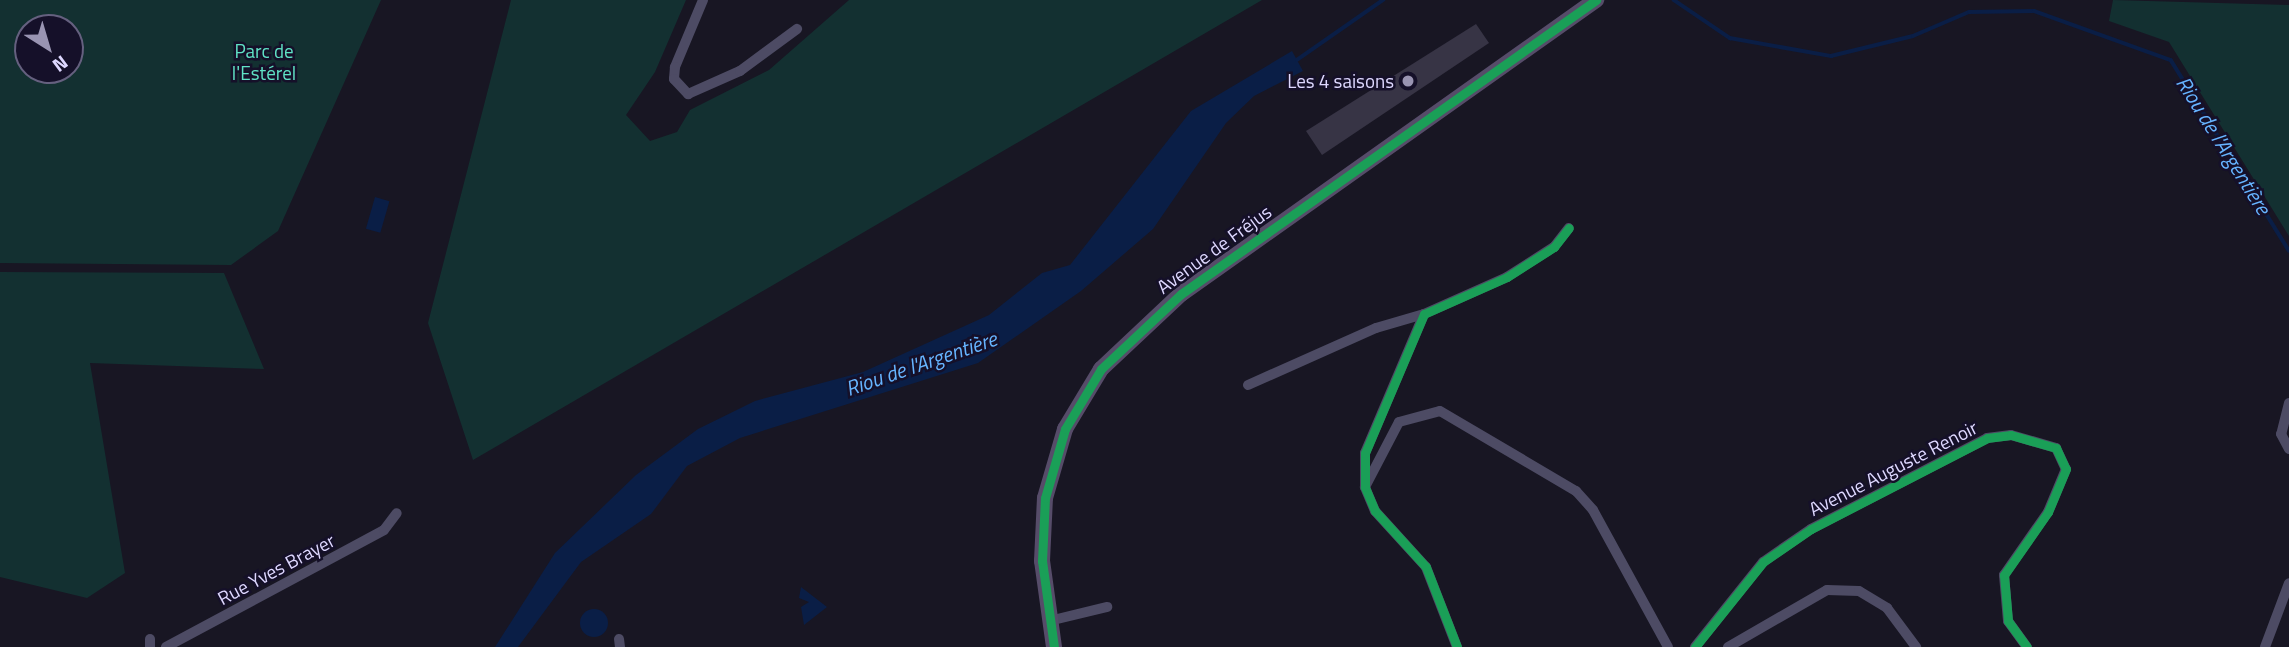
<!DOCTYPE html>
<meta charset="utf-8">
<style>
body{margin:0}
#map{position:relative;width:2289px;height:647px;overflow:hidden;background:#181623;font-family:"Titillium Web",sans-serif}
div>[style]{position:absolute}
.green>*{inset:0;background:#133031}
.water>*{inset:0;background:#0a1e46;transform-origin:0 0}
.round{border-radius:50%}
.stream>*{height:3.5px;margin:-1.75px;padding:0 1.75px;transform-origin:1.75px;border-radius:1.75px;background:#0a1e46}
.building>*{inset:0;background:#373445}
.street>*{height:10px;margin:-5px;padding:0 5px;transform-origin:5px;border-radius:5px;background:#4d4b64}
.primary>*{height:16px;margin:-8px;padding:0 8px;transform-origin:8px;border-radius:8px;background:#564c69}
.cycleway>*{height:9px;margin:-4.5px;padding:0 4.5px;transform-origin:4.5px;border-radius:4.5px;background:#1a9f57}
.dots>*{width:19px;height:19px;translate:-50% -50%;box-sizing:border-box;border:4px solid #151029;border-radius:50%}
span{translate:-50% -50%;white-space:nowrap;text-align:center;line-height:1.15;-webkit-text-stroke:5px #151029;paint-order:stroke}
.park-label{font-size:19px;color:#60e3c6}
.poi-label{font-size:19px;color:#ded8ff}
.right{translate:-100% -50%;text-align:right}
.street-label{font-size:19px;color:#ded8ff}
.water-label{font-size:21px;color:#66b4ff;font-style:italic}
.north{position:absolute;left:14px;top:14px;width:70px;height:70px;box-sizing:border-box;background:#151029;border:2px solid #65607f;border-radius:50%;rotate:143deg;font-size:19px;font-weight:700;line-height:28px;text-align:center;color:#ded8ff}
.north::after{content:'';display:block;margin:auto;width:24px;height:32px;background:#9994b2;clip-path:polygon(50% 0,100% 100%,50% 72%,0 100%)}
</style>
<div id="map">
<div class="green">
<div style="clip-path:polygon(evenodd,0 0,381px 0,278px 231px,231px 265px,0 263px,0 0,28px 28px,70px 28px,70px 70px,28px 70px,28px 28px)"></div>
<div style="clip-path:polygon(511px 0,686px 0,655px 72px,626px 115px,650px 141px,677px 132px,690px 110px,769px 70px,849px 0,1262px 0,473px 460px,428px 323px)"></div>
<div style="clip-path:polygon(2113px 0,2289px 5px,2289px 236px,2169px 42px,2109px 21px)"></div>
<div style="clip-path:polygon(0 272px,224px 273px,264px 369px,90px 363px,125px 573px,87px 598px,0 577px)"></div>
</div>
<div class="water">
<div style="clip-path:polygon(1292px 51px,1303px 71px,1254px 96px,1226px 123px,1153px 229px,1081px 291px,978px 363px,740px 438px,687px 466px,651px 514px,581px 562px,518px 647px,495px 647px,555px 553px,636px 475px,698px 429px,755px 401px,863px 372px,989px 315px,1042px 273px,1070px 265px,1191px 111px)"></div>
<div style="left:375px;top:197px;width:15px;height:33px;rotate:16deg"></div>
<div style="clip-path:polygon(801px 587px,827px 607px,804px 625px,801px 607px,809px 602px,799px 598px)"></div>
<div class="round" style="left:580px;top:609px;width:28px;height:28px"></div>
</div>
<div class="stream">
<div style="left:1674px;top:0;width:68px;rotate:34.2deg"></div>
<div style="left:1730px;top:38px;width:103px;rotate:10.1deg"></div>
<div style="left:1831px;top:56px;width:84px;rotate:-13.7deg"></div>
<div style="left:1913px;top:36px;width:61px;rotate:-23.2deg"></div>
<div style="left:1969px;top:12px;width:65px;rotate:-0.9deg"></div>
<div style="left:2034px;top:11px;width:145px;rotate:19.7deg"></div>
<div style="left:2171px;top:60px;width:224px;rotate:58.2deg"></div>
<div style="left:1297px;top:60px;width:105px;rotate:-34.9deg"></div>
</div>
<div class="building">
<div style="clip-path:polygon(1476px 24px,1489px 43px,1322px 155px,1306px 131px)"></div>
</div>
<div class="street">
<div style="left:703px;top:0;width:73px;rotate:112.7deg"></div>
<div style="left:675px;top:67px;width:12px;rotate:95deg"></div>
<div style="left:674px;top:79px;width:21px;rotate:47deg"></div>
<div style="left:688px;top:94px;width:57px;rotate:-23.9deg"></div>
<div style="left:740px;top:71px;width:71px;rotate:-36.4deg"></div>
<div style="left:1248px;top:385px;width:140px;rotate:-24deg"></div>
<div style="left:1376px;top:328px;width:50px;rotate:-16.3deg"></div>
<div style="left:2289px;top:403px;width:32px;rotate:104deg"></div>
<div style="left:2281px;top:434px;width:17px;rotate:62deg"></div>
<div style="left:1365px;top:487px;width:73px;rotate:-62.4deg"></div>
<div style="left:1399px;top:422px;width:42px;rotate:-15deg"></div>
<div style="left:1440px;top:411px;width:158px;rotate:30.5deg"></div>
<div style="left:1576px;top:491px;width:25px;rotate:48deg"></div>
<div style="left:1593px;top:510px;width:156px;rotate:61.3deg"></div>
<div style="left:1049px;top:621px;width:60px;rotate:-13.6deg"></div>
<div style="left:150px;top:639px;width:8px;rotate:90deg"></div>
<div style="left:619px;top:639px;width:8px;rotate:83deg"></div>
<div style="left:166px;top:647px;width:247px;rotate:-28.2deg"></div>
<div style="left:384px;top:530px;width:21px;rotate:-53deg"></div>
<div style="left:1457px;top:647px;width:86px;rotate:-111.2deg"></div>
<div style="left:1426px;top:567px;width:76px;rotate:-132.3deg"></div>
<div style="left:1375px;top:511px;width:26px;rotate:-113deg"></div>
<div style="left:1365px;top:487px;width:34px;rotate:-90deg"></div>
<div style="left:1365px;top:453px;width:151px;rotate:-67deg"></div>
<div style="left:1424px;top:314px;width:91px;rotate:-24deg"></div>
<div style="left:1507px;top:277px;width:56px;rotate:-32.6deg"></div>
<div style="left:1554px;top:247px;width:24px;rotate:-52deg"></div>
<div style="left:1695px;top:647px;width:109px;rotate:-51.3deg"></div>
<div style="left:1763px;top:562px;width:58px;rotate:-34.5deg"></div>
<div style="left:1811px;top:529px;width:198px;rotate:-27.3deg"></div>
<div style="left:1987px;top:438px;width:24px;rotate:-7deg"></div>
<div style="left:2011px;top:435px;width:47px;rotate:16.1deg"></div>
<div style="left:2056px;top:448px;width:23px;rotate:65deg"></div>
<div style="left:2066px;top:469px;width:47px;rotate:112.7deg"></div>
<div style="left:2048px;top:512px;width:77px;rotate:124.9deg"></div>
<div style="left:2004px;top:575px;width:46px;rotate:85deg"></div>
<div style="left:2008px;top:621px;width:32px;rotate:54deg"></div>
<div style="left:1728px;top:647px;width:114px;rotate:-29.9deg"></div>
<div style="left:1827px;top:590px;width:32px;rotate:2deg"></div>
<div style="left:1859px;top:591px;width:33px;rotate:31deg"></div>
<div style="left:1887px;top:608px;width:49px;rotate:53.4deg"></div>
<div style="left:2265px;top:647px;width:68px;rotate:-69.4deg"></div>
</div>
<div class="primary">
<div style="left:1054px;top:647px;width:87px;rotate:-97.9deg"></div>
<div style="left:1042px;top:561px;width:63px;rotate:-87.3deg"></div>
<div style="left:1045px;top:498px;width:72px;rotate:-73.8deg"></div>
<div style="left:1065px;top:429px;width:70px;rotate:-59deg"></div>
<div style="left:1101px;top:369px;width:110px;rotate:-43.2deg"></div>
<div style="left:1181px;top:294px;width:509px;rotate:-35.32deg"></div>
</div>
<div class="cycleway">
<div style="left:1054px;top:647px;width:87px;rotate:-97.9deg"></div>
<div style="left:1042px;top:561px;width:63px;rotate:-87.3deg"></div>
<div style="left:1045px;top:498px;width:72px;rotate:-73.8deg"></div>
<div style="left:1065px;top:429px;width:70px;rotate:-59deg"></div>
<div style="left:1101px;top:369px;width:110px;rotate:-43.2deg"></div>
<div style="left:1181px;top:294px;width:509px;rotate:-35.32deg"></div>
<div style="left:1457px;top:647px;width:86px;rotate:-111.2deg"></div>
<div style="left:1426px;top:567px;width:76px;rotate:-132.3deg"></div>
<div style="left:1375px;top:511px;width:26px;rotate:-113deg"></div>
<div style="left:1365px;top:487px;width:34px;rotate:-90deg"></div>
<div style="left:1365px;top:453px;width:151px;rotate:-67deg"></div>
<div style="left:1424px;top:314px;width:91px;rotate:-24deg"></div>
<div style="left:1507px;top:277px;width:56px;rotate:-32.6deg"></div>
<div style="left:1554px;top:247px;width:24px;rotate:-52deg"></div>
<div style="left:1695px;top:647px;width:109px;rotate:-51.3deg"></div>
<div style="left:1763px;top:562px;width:58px;rotate:-34.5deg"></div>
<div style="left:1811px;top:529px;width:198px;rotate:-27.3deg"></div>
<div style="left:1987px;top:438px;width:24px;rotate:-7deg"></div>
<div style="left:2011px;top:435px;width:47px;rotate:16.1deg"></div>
<div style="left:2056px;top:448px;width:23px;rotate:65deg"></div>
<div style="left:2066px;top:469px;width:47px;rotate:112.7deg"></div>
<div style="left:2048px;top:512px;width:77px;rotate:124.9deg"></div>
<div style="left:2004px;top:575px;width:46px;rotate:85deg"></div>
<div style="left:2008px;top:621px;width:32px;rotate:54deg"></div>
</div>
<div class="dots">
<div style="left:1408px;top:81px;background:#9994b2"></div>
</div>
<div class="park-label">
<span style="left:264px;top:62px">Parc de<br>l'Estérel</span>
</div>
<div class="poi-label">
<span class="right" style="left:1394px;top:81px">Les 4 saisons</span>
</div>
<div class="street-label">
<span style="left:1214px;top:249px;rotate:-36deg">Avenue de Fréjus</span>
<span style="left:1893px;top:468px;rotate:-27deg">Avenue Auguste Renoir</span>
<span style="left:276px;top:569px;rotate:-28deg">Rue Yves Brayer</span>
</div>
<div class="water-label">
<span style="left:2224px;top:145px;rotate:58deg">Riou de l'Argentière</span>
<span style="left:921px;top:363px;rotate:-19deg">Riou de l'Argentière</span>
</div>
<div class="north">N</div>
</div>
